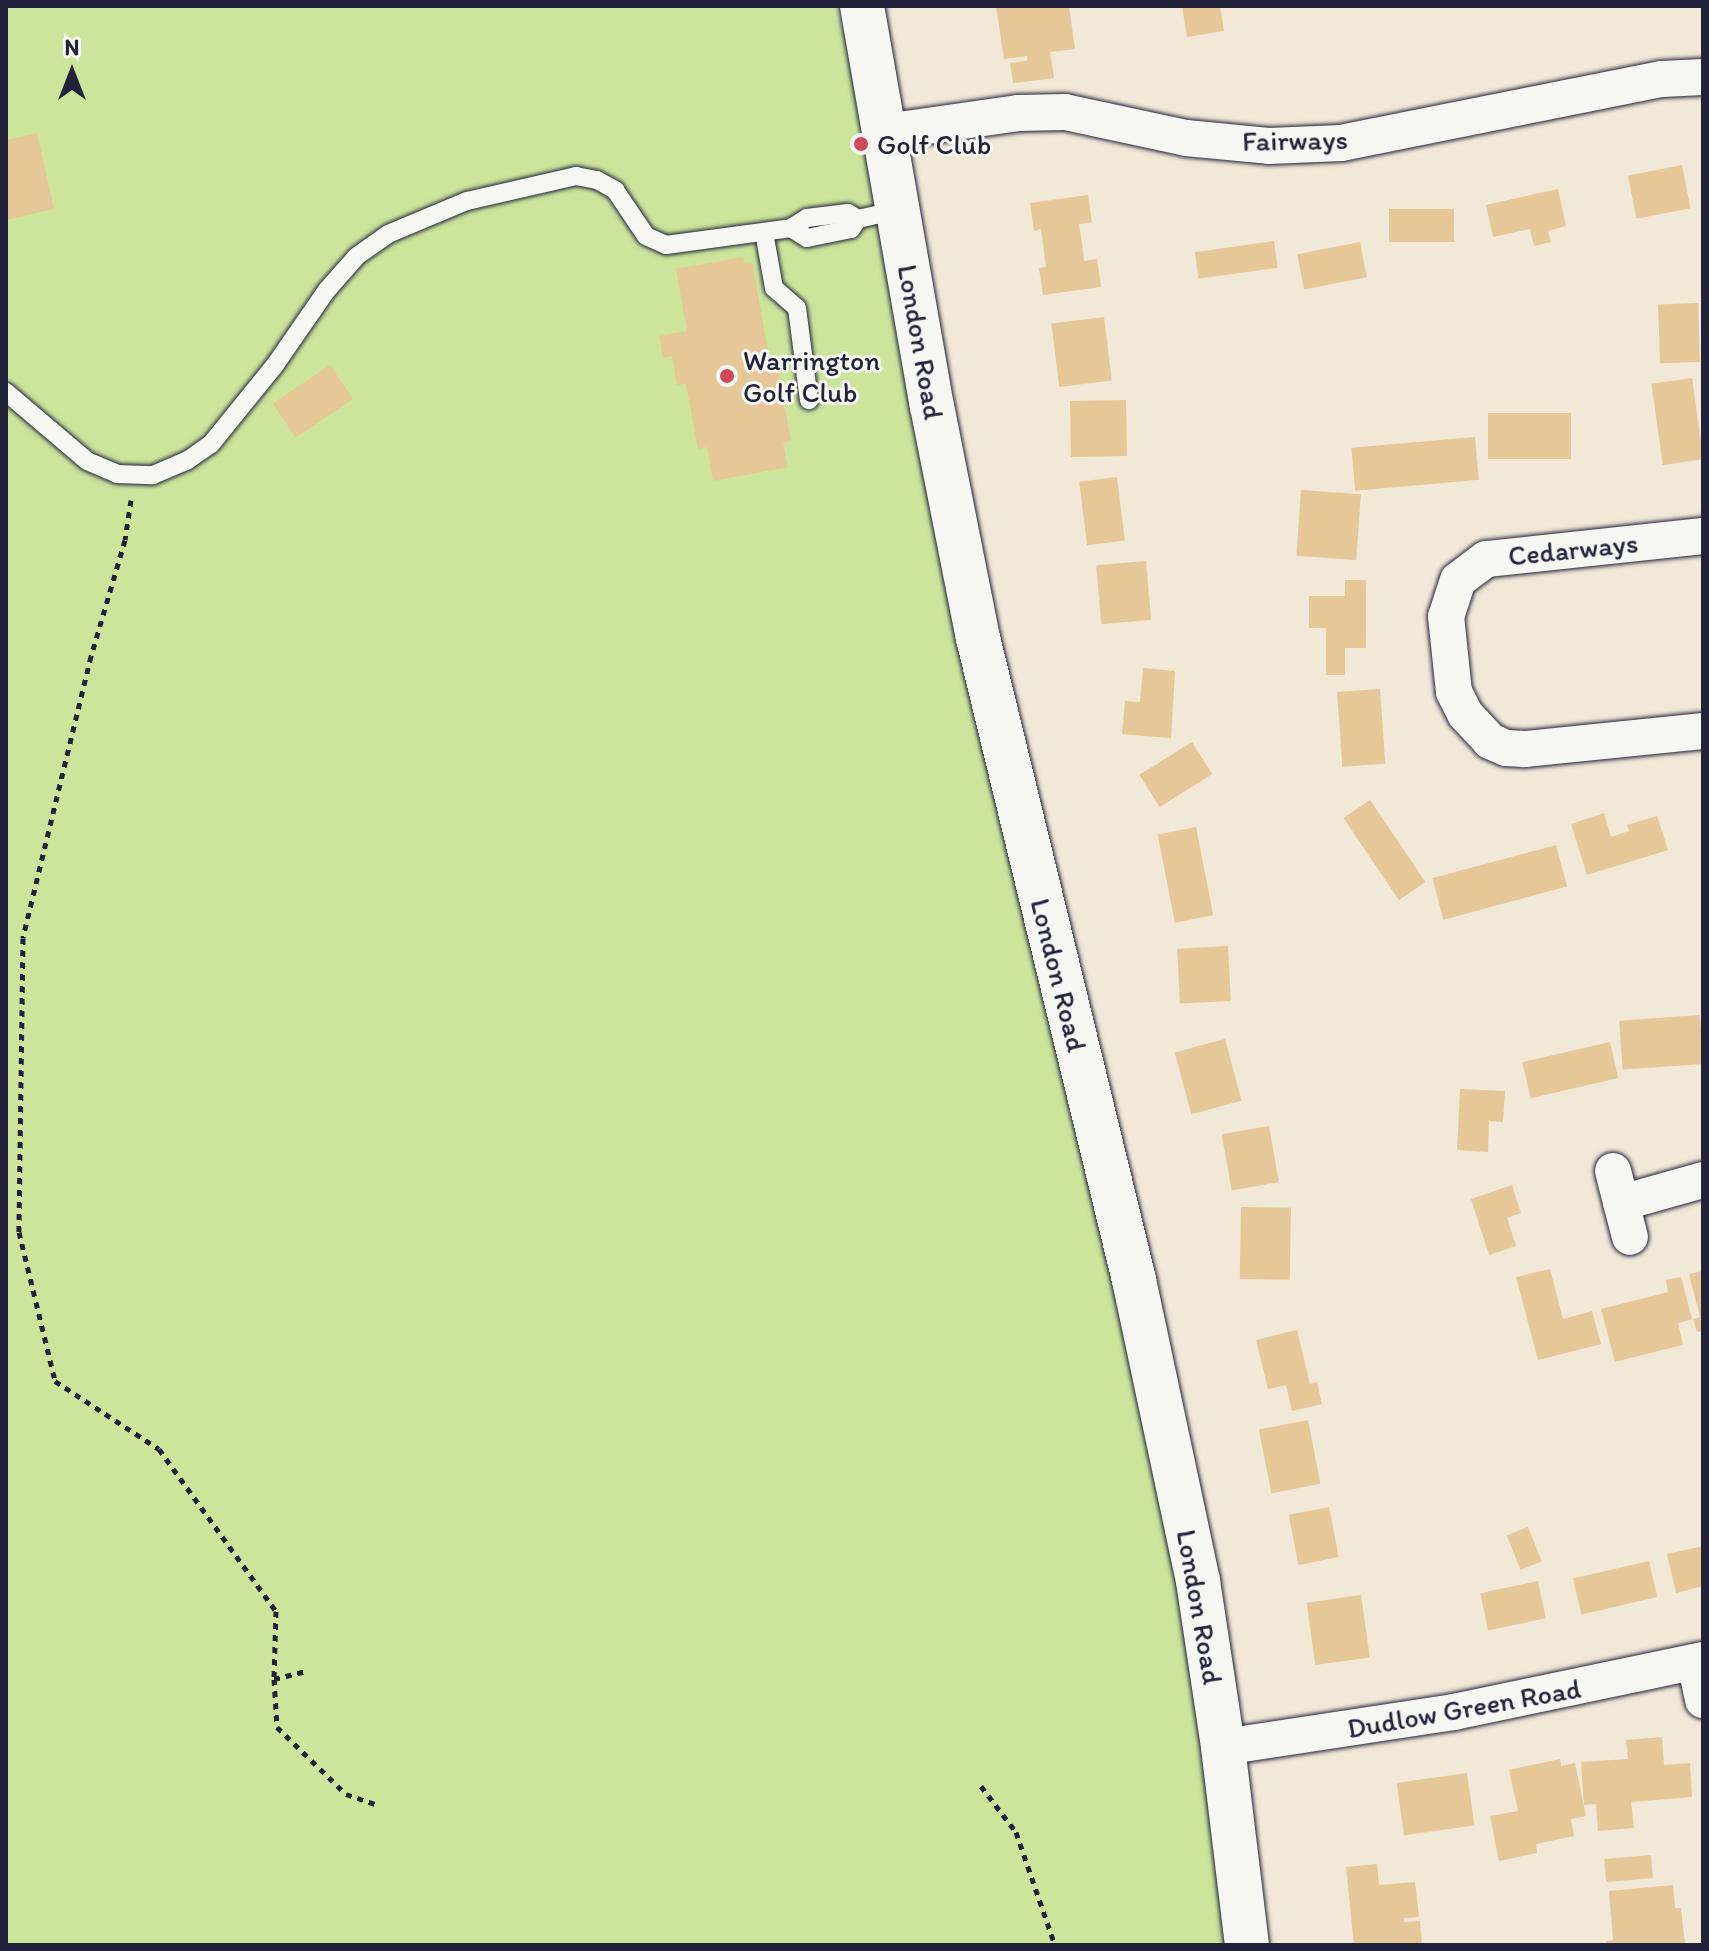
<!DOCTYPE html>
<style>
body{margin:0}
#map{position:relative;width:1709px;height:1951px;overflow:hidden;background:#f1e8d7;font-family:Itim,sans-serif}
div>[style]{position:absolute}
.green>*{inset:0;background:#cce59b}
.building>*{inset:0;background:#e5c798;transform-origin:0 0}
.path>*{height:5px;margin-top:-2.5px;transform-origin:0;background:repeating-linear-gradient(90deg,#22223b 0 6px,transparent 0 12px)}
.roads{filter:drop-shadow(0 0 2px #22223b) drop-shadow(0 0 2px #22223b)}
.lane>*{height:18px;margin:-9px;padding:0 9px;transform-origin:9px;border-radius:9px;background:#f6f6f2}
.street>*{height:36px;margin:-18px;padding:0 18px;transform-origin:18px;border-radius:18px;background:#f6f6f2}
.highway>*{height:44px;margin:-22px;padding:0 22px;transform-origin:22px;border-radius:22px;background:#f6f6f2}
.dots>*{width:22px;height:22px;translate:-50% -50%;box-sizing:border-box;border:4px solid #f6f6f2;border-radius:50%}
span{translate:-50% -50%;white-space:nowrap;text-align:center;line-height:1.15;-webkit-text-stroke:6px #f6f6f2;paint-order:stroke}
.street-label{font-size:28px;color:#22223b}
.poi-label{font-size:28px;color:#22223b}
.left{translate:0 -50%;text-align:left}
.frame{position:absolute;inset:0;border:8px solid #22223b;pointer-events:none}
.north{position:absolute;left:32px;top:32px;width:80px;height:80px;-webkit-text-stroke:6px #f6f6f2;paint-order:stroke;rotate:0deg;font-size:22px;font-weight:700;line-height:32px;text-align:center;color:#22223b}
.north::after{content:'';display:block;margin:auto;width:28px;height:36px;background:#22223b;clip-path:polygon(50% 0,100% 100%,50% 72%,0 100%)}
</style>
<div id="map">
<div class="green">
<div style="clip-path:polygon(6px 6px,836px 6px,905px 263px,1112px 1188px,1247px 1945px,6px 1945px)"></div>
</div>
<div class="building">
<div style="clip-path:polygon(996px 6px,1069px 6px,1075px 49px,1050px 52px,1054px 78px,1013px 83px,1010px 63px,1027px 61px,1027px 56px,1004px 59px)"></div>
<div style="clip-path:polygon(1182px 6px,1220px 6px,1224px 31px,1187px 37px)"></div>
<div style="clip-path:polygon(37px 133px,54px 209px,6px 220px,6px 140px)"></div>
<div style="left:1682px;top:165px;width:44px;height:55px;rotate:79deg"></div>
<div style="clip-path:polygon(1558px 189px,1566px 226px,1548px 231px,1551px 242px,1534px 246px,1530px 229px,1493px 237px,1486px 205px)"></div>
<div style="clip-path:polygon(1088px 195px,1092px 222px,1079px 224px,1082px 243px,1084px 261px,1097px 259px,1101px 287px,1043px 295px,1039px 268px,1046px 267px,1041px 229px,1034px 231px,1030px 203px)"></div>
<div style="left:1389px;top:209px;width:65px;height:33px"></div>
<div style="left:1274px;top:241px;width:27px;height:80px;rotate:82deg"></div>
<div style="left:1360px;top:242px;width:36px;height:64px;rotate:79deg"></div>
<div style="clip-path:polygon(743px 257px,745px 263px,752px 262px,771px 367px,777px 366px,791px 441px,783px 443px,788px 467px,713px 481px,707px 447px,698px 449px,686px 384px,677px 385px,672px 356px,663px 358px,659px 336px,687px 331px,676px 269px)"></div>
<div style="left:1698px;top:303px;width:59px;height:40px;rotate:88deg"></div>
<div style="left:1104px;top:317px;width:64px;height:53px;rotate:83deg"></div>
<div style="left:330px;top:365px;width:41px;height:69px;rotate:56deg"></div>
<div style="left:1692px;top:378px;width:82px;height:41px;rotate:82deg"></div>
<div style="left:1126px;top:400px;width:56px;height:56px;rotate:89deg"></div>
<div style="left:1571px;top:413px;width:46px;height:83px;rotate:90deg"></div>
<div style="left:1475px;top:437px;width:43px;height:124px;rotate:85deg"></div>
<div style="left:1117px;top:477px;width:64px;height:38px;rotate:83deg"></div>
<div style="left:1301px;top:490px;width:60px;height:66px;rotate:4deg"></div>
<div style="left:1146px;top:561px;width:59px;height:50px;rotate:85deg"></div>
<div style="clip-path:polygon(1345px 580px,1366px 580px,1366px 648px,1345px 648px,1345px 675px,1326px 675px,1326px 628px,1309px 628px,1309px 596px,1345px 596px)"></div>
<div style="clip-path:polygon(1143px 668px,1175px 671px,1171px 738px,1122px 734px,1125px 701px,1140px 702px)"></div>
<div style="left:1380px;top:689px;width:75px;height:43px;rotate:86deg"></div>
<div style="left:1192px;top:742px;width:38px;height:62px;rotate:58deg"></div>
<div style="left:1370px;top:800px;width:99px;height:32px;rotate:56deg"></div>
<div style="clip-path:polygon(1604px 813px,1611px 837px,1629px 831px,1627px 825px,1657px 816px,1668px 850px,1587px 875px,1571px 824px)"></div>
<div style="left:1196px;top:827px;width:90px;height:39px;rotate:79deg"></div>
<div style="left:1556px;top:845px;width:43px;height:128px;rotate:75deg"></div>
<div style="left:1228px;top:946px;width:55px;height:51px;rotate:87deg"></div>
<div style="left:1700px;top:1015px;width:49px;height:81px;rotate:86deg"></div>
<div style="left:1225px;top:1039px;width:64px;height:52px;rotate:75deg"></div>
<div style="left:1610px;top:1042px;width:37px;height:90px;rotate:77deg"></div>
<div style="clip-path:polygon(1460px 1089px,1505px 1091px,1503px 1122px,1489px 1121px,1488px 1152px,1457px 1150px)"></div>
<div style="left:1269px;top:1126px;width:57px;height:48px;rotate:80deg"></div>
<div style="clip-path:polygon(1512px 1185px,1521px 1213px,1507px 1218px,1516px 1246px,1489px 1255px,1471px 1199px)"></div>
<div style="left:1241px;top:1207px;width:50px;height:72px;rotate:1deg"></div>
<div style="clip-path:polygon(1550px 1269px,1563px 1319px,1592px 1311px,1601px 1344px,1538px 1360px,1516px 1277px)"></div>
<div style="clip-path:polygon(1703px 1271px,1703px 1331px,1697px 1332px,1693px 1319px,1700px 1317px,1689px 1274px)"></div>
<div style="clip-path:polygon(1681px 1277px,1692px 1319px,1678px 1323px,1683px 1345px,1615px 1362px,1601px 1309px,1668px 1292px,1666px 1280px)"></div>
<div style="clip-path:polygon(1297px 1330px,1310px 1384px,1317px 1382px,1322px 1404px,1292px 1411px,1286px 1385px,1268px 1389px,1256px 1340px)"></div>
<div style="left:1308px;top:1420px;width:65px;height:50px;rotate:79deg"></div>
<div style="left:1329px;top:1507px;width:51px;height:41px;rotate:79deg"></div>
<div style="left:1528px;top:1527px;width:37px;height:23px;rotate:68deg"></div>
<div style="clip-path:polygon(1703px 1546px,1703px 1586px,1676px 1593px,1667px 1554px)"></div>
<div style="left:1649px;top:1561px;width:37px;height:78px;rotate:77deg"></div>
<div style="left:1538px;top:1581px;width:38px;height:59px;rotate:78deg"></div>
<div style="left:1361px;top:1595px;width:63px;height:55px;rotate:82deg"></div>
<div style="clip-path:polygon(1662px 1737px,1664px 1765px,1690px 1763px,1692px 1797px,1631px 1802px,1634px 1828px,1598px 1831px,1596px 1804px,1584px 1805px,1581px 1762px,1628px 1759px,1626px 1740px)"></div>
<div style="clip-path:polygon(1560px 1759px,1561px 1766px,1575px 1763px,1586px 1816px,1571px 1819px,1574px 1836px,1536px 1844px,1537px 1853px,1499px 1861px,1490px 1816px,1518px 1811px,1509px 1770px)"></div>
<div style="left:1467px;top:1773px;width:53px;height:71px;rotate:82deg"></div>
<div style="left:1651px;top:1855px;width:23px;height:47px;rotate:85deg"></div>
<div style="clip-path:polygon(1377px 1864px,1379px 1885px,1415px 1882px,1419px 1917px,1404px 1918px,1404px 1922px,1420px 1921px,1422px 1945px,1354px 1945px,1346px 1867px)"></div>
<div style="clip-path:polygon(1673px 1885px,1675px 1908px,1681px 1908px,1685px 1945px,1607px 1945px,1606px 1941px,1613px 1940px,1609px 1891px)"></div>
</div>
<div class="path">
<div style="left:131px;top:500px;width:40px;rotate:98.5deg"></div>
<div style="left:125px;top:540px;width:121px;rotate:106.3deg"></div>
<div style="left:91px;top:656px;width:290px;rotate:103.6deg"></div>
<div style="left:23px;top:938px;width:294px;rotate:90.8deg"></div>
<div style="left:19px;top:1232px;width:153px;rotate:76.4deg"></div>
<div style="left:55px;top:1381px;width:124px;rotate:33.2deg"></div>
<div style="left:159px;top:1449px;width:200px;rotate:54.2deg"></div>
<div style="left:276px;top:1611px;width:68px;rotate:91.7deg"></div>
<div style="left:274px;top:1679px;width:32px;rotate:-14deg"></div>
<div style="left:274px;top:1679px;width:48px;rotate:86.4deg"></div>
<div style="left:277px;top:1727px;width:96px;rotate:44.2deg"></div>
<div style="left:346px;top:1794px;width:34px;rotate:19deg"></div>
<div style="left:981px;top:1786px;width:58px;rotate:52.7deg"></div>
<div style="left:1016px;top:1832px;width:120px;rotate:71deg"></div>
</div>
<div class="roads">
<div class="lane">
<div style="left:791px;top:228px;width:19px;rotate:32deg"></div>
<div style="left:807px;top:238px;width:45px;rotate:-11.6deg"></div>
<div style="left:851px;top:229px;width:12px;rotate:-55deg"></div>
<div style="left:764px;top:232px;width:57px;rotate:79.9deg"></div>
<div style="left:774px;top:288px;width:30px;rotate:41deg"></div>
<div style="left:797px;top:308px;width:93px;rotate:82.6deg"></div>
<div style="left:6px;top:392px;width:106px;rotate:40.4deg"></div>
<div style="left:87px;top:461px;width:33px;rotate:23deg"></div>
<div style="left:117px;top:474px;width:36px;rotate:2deg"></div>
<div style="left:153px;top:475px;width:38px;rotate:-23deg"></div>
<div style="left:188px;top:460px;width:28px;rotate:-35deg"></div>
<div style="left:211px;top:444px;width:102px;rotate:-51deg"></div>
<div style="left:275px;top:365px;width:91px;rotate:-55.3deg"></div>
<div style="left:327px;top:290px;width:45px;rotate:-48.6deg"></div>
<div style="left:357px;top:256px;width:38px;rotate:-35deg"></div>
<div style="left:388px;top:234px;width:86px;rotate:-22.7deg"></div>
<div style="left:467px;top:201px;width:112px;rotate:-12.9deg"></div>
<div style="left:576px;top:176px;width:21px;rotate:11deg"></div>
<div style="left:597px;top:180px;width:21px;rotate:29deg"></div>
<div style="left:615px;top:190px;width:55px;rotate:56deg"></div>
<div style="left:646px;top:236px;width:22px;rotate:24deg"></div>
<div style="left:666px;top:245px;width:126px;rotate:-7.7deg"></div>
<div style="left:791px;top:228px;width:19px;rotate:-32deg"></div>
<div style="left:807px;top:218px;width:41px;rotate:-7deg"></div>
<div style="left:848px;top:213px;width:12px;rotate:31deg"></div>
<div style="left:858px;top:219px;width:41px;rotate:-12.7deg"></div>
</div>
<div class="street">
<div style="left:885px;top:132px;width:134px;rotate:-8.1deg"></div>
<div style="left:1018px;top:113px;width:47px;rotate:-1.2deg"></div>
<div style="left:1065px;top:112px;width:124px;rotate:12.1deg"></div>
<div style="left:1186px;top:138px;width:83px;rotate:5.5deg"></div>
<div style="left:1269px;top:146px;width:72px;rotate:-2.4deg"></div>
<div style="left:1341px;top:143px;width:327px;rotate:-11.3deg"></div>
<div style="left:1662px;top:79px;width:41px;rotate:-2.8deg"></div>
<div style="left:1703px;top:536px;width:218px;rotate:173.9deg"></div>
<div style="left:1486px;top:559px;width:35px;rotate:143deg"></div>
<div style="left:1458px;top:580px;width:38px;rotate:108deg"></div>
<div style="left:1446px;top:616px;width:76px;rotate:84deg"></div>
<div style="left:1454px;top:692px;width:25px;rotate:63deg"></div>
<div style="left:1465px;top:714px;width:37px;rotate:47deg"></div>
<div style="left:1490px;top:741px;width:17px;rotate:24deg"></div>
<div style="left:1506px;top:748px;width:19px;rotate:3deg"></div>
<div style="left:1525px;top:749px;width:179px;rotate:-5.8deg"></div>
<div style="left:1613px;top:1171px;width:68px;rotate:75.6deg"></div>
<div style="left:1621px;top:1203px;width:85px;rotate:-15.7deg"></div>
<div style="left:1695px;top:1662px;width:39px;rotate:78deg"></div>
<div style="left:1223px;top:1747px;width:234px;rotate:-8.6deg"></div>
<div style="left:1454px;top:1712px;width:254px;rotate:-11.8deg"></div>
</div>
<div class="highway">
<div style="left:862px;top:6px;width:406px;rotate:80.1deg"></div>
<div style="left:932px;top:406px;width:237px;rotate:78.8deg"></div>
<div style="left:978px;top:638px;width:661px;rotate:76.34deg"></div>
<div style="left:1134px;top:1280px;width:308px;rotate:78deg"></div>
<div style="left:1198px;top:1581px;width:168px;rotate:81.4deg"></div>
<div style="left:1223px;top:1747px;width:199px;rotate:83.1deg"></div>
</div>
</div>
<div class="dots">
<div style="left:861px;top:144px;background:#d1495b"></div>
<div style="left:727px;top:376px;background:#d1495b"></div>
</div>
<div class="street-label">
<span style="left:1295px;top:140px;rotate:-1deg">Fairways</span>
<span style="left:921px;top:342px;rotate:80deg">London Road</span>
<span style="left:1573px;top:549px;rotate:-6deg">Cedarways</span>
<span style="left:1059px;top:975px;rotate:76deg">London Road</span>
<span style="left:1200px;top:1607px;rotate:80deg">London Road</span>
<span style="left:1464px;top:1708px;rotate:-10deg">Dudlow Green Road</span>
</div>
<div class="poi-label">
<span class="left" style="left:877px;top:144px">Golf Club</span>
<span class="left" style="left:743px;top:376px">Warrington<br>Golf Club</span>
</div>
<div class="frame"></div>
<div class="north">N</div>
</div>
